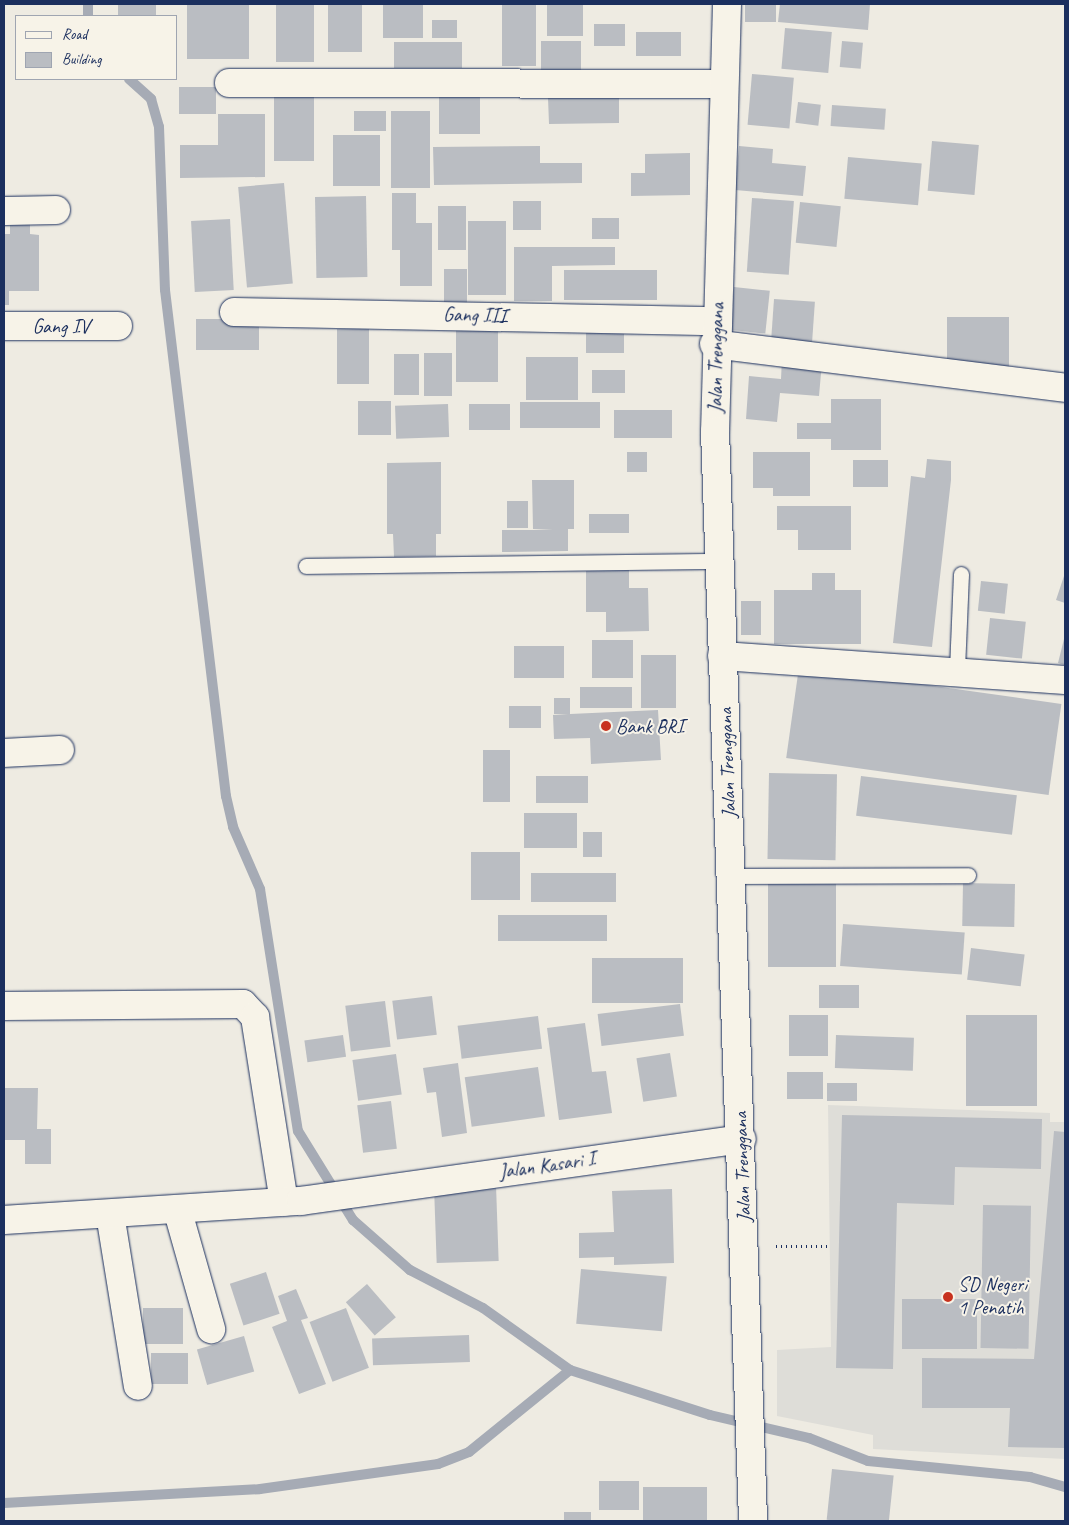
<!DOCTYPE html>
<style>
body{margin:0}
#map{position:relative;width:1069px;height:1525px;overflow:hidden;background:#eeebe2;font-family:Caveat,sans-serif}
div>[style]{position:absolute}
.built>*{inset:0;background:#deddd8}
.stream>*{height:10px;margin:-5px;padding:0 5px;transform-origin:5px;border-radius:5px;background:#a6abb5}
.building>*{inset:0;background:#babdc2;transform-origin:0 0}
.path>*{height:3px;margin-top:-1.5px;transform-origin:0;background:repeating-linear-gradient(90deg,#1b2f5e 0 1px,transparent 0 5px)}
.roads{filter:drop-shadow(0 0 1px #1b2f5e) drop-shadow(0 0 1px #1b2f5e)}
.service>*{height:15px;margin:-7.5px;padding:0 7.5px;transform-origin:7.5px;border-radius:7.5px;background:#f7f3e8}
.minor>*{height:28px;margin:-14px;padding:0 14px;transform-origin:14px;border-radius:14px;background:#f7f3e8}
.secondary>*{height:28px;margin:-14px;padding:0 14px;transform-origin:14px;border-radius:14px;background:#f7f3e8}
.dots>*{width:14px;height:14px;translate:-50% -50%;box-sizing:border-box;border:2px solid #f7f3e8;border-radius:50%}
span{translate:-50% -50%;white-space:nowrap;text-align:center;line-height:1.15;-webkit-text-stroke:4px #f7f3e8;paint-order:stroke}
.street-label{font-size:20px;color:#1b2f5e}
.poi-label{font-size:20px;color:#1b2f5e}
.left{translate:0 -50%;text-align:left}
.frame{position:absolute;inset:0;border:5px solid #1b2f5e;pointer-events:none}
.legend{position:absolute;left:15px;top:15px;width:162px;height:65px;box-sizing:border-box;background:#f7f3e8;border:1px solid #9fa5b1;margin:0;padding:6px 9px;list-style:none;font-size:15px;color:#1b2f5e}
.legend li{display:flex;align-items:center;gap:10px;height:25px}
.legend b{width:25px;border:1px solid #9fa5b1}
</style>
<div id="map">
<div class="built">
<div style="clip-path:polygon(828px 1105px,1050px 1113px,1050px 1122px,1065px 1122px,1065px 1459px,873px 1449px,873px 1435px,777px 1416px,777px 1350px,831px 1347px)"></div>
</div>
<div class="stream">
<div style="left:88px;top:4px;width:12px;rotate:90deg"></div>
<div style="left:129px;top:79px;width:30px;rotate:42deg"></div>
<div style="left:151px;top:99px;width:29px;rotate:74deg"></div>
<div style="left:159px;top:127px;width:163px;rotate:87.9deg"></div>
<div style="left:165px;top:290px;width:510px;rotate:83.13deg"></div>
<div style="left:226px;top:796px;width:32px;rotate:77deg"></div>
<div style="left:233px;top:827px;width:68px;rotate:66.5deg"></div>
<div style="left:260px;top:889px;width:245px;rotate:81.1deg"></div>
<div style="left:298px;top:1131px;width:105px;rotate:58.3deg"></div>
<div style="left:353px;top:1220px;width:76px;rotate:41.3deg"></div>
<div style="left:410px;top:1270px;width:82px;rotate:27.5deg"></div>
<div style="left:483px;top:1308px;width:107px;rotate:35.5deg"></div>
<div style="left:570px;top:1370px;width:147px;rotate:17.8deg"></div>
<div style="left:710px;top:1415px;width:102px;rotate:13.1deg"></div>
<div style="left:809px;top:1438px;width:63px;rotate:21.3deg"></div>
<div style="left:868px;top:1461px;width:163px;rotate:5.6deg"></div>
<div style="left:1030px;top:1477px;width:36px;rotate:16deg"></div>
<div style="left:4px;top:1503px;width:256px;rotate:-3.1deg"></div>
<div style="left:260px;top:1489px;width:180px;rotate:-8deg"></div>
<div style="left:438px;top:1464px;width:33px;rotate:-21deg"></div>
<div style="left:469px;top:1452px;width:130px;rotate:-39.1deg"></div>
</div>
<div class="building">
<div style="left:118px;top:4px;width:38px;height:12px"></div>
<div style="left:187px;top:4px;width:62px;height:55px"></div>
<div style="left:276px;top:4px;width:38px;height:58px"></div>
<div style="left:328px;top:4px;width:34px;height:48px"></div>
<div style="left:383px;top:4px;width:40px;height:34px"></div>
<div style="left:502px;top:4px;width:34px;height:62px"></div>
<div style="left:547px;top:4px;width:36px;height:32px"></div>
<div style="left:745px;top:4px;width:31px;height:18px"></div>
<div style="clip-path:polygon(780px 4px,870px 4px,868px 30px,778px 22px)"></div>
<div style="left:432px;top:20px;width:25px;height:18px"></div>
<div style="left:594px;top:24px;width:31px;height:22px"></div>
<div style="left:785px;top:28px;width:47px;height:41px;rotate:5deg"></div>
<div style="left:681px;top:32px;width:24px;height:45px;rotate:90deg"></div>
<div style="left:581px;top:41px;width:29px;height:40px;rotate:90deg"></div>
<div style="left:842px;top:41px;width:21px;height:26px;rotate:5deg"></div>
<div style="left:462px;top:42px;width:26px;height:68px;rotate:90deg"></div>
<div style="left:752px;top:74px;width:42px;height:51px;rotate:5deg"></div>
<div style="left:179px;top:87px;width:37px;height:27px"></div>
<div style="left:439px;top:87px;width:41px;height:47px"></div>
<div style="left:274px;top:88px;width:40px;height:73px"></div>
<div style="clip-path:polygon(558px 88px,619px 88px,619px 123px,549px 124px,548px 98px,558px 98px)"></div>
<div style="left:798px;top:102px;width:23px;height:21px;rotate:7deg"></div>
<div style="left:832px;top:105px;width:54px;height:21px;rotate:4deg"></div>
<div style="left:354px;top:111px;width:32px;height:20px"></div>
<div style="left:391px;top:111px;width:39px;height:77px"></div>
<div style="clip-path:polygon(218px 114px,265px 114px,265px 177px,180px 178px,180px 145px,218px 145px)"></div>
<div style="left:333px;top:135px;width:47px;height:51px"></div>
<div style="left:932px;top:141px;width:47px;height:50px;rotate:5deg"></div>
<div style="clip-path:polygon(540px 146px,540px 163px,582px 163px,582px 183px,434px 185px,433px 147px)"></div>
<div style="clip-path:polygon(739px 146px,773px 149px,772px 163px,806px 166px,803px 196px,735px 190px)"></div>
<div style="clip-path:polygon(690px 153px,690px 195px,631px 196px,631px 173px,645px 173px,645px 154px)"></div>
<div style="left:848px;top:157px;width:74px;height:42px;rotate:5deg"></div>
<div style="left:284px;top:183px;width:101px;height:46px;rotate:85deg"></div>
<div style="clip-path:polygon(392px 193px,416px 193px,416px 223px,432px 223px,432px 286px,400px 286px,400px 250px,392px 250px)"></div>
<div style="left:366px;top:196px;width:81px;height:51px;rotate:89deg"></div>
<div style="left:752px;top:198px;width:42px;height:74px;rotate:4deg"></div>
<div style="left:513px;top:201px;width:28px;height:29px"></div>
<div style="left:800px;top:202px;width:41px;height:41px;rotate:6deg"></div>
<div style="left:438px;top:206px;width:28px;height:44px"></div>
<div style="left:592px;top:218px;width:27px;height:21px"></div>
<div style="clip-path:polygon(10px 219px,30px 219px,30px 234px,39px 235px,39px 291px,9px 291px,9px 305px,4px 305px,4px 234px,10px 234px)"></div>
<div style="left:230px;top:219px;width:71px;height:39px;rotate:87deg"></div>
<div style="left:468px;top:221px;width:38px;height:74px"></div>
<div style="clip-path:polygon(514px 247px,615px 247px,615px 265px,552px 266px,552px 301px,514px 301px)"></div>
<div style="left:444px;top:269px;width:23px;height:34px"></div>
<div style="left:657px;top:270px;width:30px;height:93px;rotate:90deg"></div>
<div style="left:734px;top:287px;width:36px;height:43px;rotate:6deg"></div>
<div style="left:774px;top:299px;width:41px;height:40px;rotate:4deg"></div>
<div style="left:947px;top:317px;width:62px;height:52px"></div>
<div style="left:196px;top:319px;width:63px;height:31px"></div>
<div style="left:337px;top:329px;width:32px;height:55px"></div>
<div style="left:456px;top:329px;width:42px;height:53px"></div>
<div style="left:586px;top:330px;width:38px;height:23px"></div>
<div style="left:424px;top:353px;width:28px;height:43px"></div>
<div style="left:394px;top:354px;width:25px;height:41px"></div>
<div style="left:526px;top:357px;width:52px;height:43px"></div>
<div style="clip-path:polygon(782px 358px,822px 362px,819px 396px,780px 393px,777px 422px,746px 419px,749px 376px,781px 379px)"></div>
<div style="left:592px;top:370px;width:33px;height:23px"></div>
<div style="clip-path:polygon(831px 399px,881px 399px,881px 450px,831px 450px,831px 439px,797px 439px,797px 423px,831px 423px)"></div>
<div style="left:358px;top:401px;width:33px;height:34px"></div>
<div style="left:520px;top:402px;width:80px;height:26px"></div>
<div style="left:448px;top:404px;width:33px;height:53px;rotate:88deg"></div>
<div style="left:510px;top:404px;width:26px;height:41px;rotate:90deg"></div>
<div style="left:614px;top:410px;width:58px;height:28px"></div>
<div style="left:627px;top:452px;width:20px;height:20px"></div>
<div style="clip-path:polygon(753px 452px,810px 452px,810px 496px,773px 496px,773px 488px,753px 488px)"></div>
<div style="clip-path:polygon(927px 459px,951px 461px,951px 480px,932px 647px,893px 643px,911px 476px,925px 478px)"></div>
<div style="left:853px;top:460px;width:35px;height:27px"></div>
<div style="clip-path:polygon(441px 462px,441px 534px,436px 534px,436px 556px,394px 557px,393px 534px,387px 534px,387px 463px)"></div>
<div style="clip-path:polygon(532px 480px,574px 480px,574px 529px,568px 529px,568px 551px,502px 552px,502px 530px,553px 530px,533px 529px)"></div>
<div style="left:507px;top:501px;width:21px;height:27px"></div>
<div style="clip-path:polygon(777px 506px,851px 506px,851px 550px,798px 550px,798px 530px,777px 530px)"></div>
<div style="left:589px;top:514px;width:40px;height:19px"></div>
<div style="clip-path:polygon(629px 570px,629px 588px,648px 588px,649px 631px,606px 632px,606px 612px,586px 612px,586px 571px)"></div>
<div style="clip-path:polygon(812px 573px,835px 573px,835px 590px,861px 590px,861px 644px,774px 644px,774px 590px,812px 590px)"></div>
<div style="clip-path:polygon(1065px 573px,1065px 603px,1056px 600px)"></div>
<div style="left:981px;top:581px;width:27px;height:30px;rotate:6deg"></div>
<div style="left:741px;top:601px;width:20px;height:34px"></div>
<div style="left:990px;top:618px;width:36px;height:37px;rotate:6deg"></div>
<div style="clip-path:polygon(1065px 635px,1065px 665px,1058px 663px)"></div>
<div style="left:592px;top:640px;width:41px;height:38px"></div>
<div style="left:514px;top:646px;width:50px;height:32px"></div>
<div style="left:641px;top:655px;width:35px;height:53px"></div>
<div style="left:799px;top:667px;width:265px;height:92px;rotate:8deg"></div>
<div style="left:632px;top:687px;width:21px;height:52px;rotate:90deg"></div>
<div style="clip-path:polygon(554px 698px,570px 698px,570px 714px,658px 710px,661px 760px,591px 764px,590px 738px,554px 739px,553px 715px,568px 714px,554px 714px)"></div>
<div style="left:509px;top:706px;width:32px;height:22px"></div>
<div style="left:483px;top:750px;width:27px;height:52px"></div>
<div style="left:769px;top:773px;width:68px;height:86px;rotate:1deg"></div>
<div style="left:536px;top:776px;width:52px;height:27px"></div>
<div style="left:861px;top:776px;width:157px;height:40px;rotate:7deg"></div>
<div style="left:524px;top:813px;width:53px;height:35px"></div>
<div style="left:602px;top:832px;width:25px;height:19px;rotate:90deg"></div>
<div style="left:520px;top:852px;width:48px;height:49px;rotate:90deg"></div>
<div style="left:531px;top:873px;width:85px;height:29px"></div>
<div style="left:768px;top:883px;width:68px;height:84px"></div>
<div style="left:963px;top:883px;width:52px;height:43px;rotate:1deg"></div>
<div style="left:607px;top:915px;width:26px;height:109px;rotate:90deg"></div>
<div style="left:843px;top:924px;width:122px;height:42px;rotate:4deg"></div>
<div style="left:971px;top:948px;width:54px;height:32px;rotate:7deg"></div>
<div style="left:683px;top:958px;width:45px;height:91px;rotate:90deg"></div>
<div style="left:819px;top:985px;width:40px;height:23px"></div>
<div style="left:432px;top:996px;width:39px;height:40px;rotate:83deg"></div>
<div style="left:385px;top:1001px;width:46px;height:40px;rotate:83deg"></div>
<div style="left:680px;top:1004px;width:32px;height:83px;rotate:83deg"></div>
<div style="left:789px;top:1015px;width:39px;height:41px"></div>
<div style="left:966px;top:1015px;width:71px;height:91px"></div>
<div style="left:538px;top:1016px;width:33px;height:81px;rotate:83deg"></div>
<div style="clip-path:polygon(585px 1023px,592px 1072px,606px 1071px,612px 1113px,559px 1120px,547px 1028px)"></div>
<div style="left:343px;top:1035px;width:22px;height:39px;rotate:82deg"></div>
<div style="left:836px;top:1035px;width:78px;height:33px;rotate:2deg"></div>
<div style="left:670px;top:1053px;width:44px;height:34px;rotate:81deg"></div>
<div style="left:396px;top:1054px;width:41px;height:44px;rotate:82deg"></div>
<div style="clip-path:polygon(458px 1063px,467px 1133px,442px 1137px,436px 1092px,427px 1093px,423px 1068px)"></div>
<div style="left:538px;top:1067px;width:50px;height:74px;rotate:82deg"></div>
<div style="left:787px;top:1072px;width:36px;height:27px"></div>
<div style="left:827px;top:1083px;width:30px;height:18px"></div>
<div style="clip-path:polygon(4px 1088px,38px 1088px,37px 1129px,51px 1129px,51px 1164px,25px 1164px,25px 1140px,4px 1140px)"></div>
<div style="left:391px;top:1101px;width:48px;height:34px;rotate:83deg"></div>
<div style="clip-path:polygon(842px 1115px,1042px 1119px,1041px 1169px,955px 1167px,954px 1205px,897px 1203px,893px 1369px,836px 1368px)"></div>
<div style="clip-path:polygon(1054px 1131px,1065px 1132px,1065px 1448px,1008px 1447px,1010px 1408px,922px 1408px,922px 1358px,1034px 1359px)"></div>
<div style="left:496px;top:1185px;width:76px;height:62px;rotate:88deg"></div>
<div style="clip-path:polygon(672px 1189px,674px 1263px,614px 1265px,614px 1257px,579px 1258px,579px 1233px,614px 1232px,612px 1191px)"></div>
<div style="left:983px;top:1205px;width:48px;height:143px;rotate:1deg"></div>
<div style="left:581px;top:1269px;width:86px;height:55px;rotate:5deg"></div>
<div style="left:266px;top:1272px;width:44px;height:38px;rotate:72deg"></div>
<div style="left:367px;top:1284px;width:44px;height:28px;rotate:49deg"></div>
<div style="clip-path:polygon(296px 1289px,308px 1318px,301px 1320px,326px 1384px,299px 1394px,272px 1327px,287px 1321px,278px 1296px)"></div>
<div style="left:902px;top:1299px;width:75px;height:50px"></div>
<div style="left:143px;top:1308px;width:40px;height:36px"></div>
<div style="left:346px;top:1308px;width:64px;height:39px;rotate:69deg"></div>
<div style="left:469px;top:1335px;width:27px;height:97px;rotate:88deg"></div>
<div style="left:244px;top:1336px;width:37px;height:49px;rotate:74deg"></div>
<div style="left:151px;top:1353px;width:37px;height:31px"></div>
<div style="left:832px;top:1469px;width:62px;height:51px;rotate:6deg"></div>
<div style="left:599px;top:1481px;width:40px;height:29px"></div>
<div style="left:643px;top:1487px;width:64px;height:34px"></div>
<div style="left:564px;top:1512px;width:27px;height:9px"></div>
</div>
<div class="path">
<div style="left:776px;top:1246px;width:54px"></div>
</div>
<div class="roads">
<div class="service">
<div style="left:306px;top:566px;width:414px;rotate:-0.7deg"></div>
<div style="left:957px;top:669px;width:95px;rotate:-87.6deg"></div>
<div style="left:731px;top:876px;width:237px;rotate:-0.2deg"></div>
</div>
<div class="minor">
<div style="left:229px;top:83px;width:495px;rotate:0.1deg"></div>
<div style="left:4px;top:211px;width:52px;rotate:-1.1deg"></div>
<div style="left:234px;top:312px;width:481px;rotate:1.1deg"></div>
<div style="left:4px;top:326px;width:114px"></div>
<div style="left:714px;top:344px;width:354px;rotate:7.1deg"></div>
<div style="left:722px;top:656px;width:344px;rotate:4deg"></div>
<div style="left:4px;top:753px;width:56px;rotate:-3.1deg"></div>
<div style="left:4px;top:1006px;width:239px;rotate:-0.5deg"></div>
<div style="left:243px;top:1004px;width:18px;rotate:47deg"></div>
<div style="left:255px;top:1017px;width:187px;rotate:81.1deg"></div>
<div style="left:178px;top:1212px;width:122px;rotate:74.2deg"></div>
<div style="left:110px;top:1214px;width:174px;rotate:80.8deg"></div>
<div style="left:4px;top:1220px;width:298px;rotate:-3.7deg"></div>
<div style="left:301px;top:1201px;width:445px;rotate:-8deg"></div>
</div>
<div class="secondary">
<div style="left:727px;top:4px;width:427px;rotate:91.6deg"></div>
<div style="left:715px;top:431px;width:1091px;rotate:88deg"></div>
</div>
</div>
<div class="dots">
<div style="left:606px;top:726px;background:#c8321e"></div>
<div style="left:948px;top:1297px;background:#c8321e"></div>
</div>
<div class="street-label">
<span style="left:475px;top:315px;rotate:1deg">Gang III</span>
<span style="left:61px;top:326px">Gang IV</span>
<span style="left:716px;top:358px;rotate:-89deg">Jalan Trenggana</span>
<span style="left:727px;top:763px;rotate:-92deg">Jalan Trenggana</span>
<span style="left:547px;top:1165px;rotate:-8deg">Jalan Kasari I</span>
<span style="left:742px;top:1167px;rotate:-92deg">Jalan Trenggana</span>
</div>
<div class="poi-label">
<span class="left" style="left:616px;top:726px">Bank BRI</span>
<span class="left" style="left:958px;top:1296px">SD Negeri<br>1 Penatih</span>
</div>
<div class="frame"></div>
<ul class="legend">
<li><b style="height:6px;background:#f7f3e8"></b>Road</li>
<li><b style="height:14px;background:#babdc2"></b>Building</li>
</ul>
</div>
